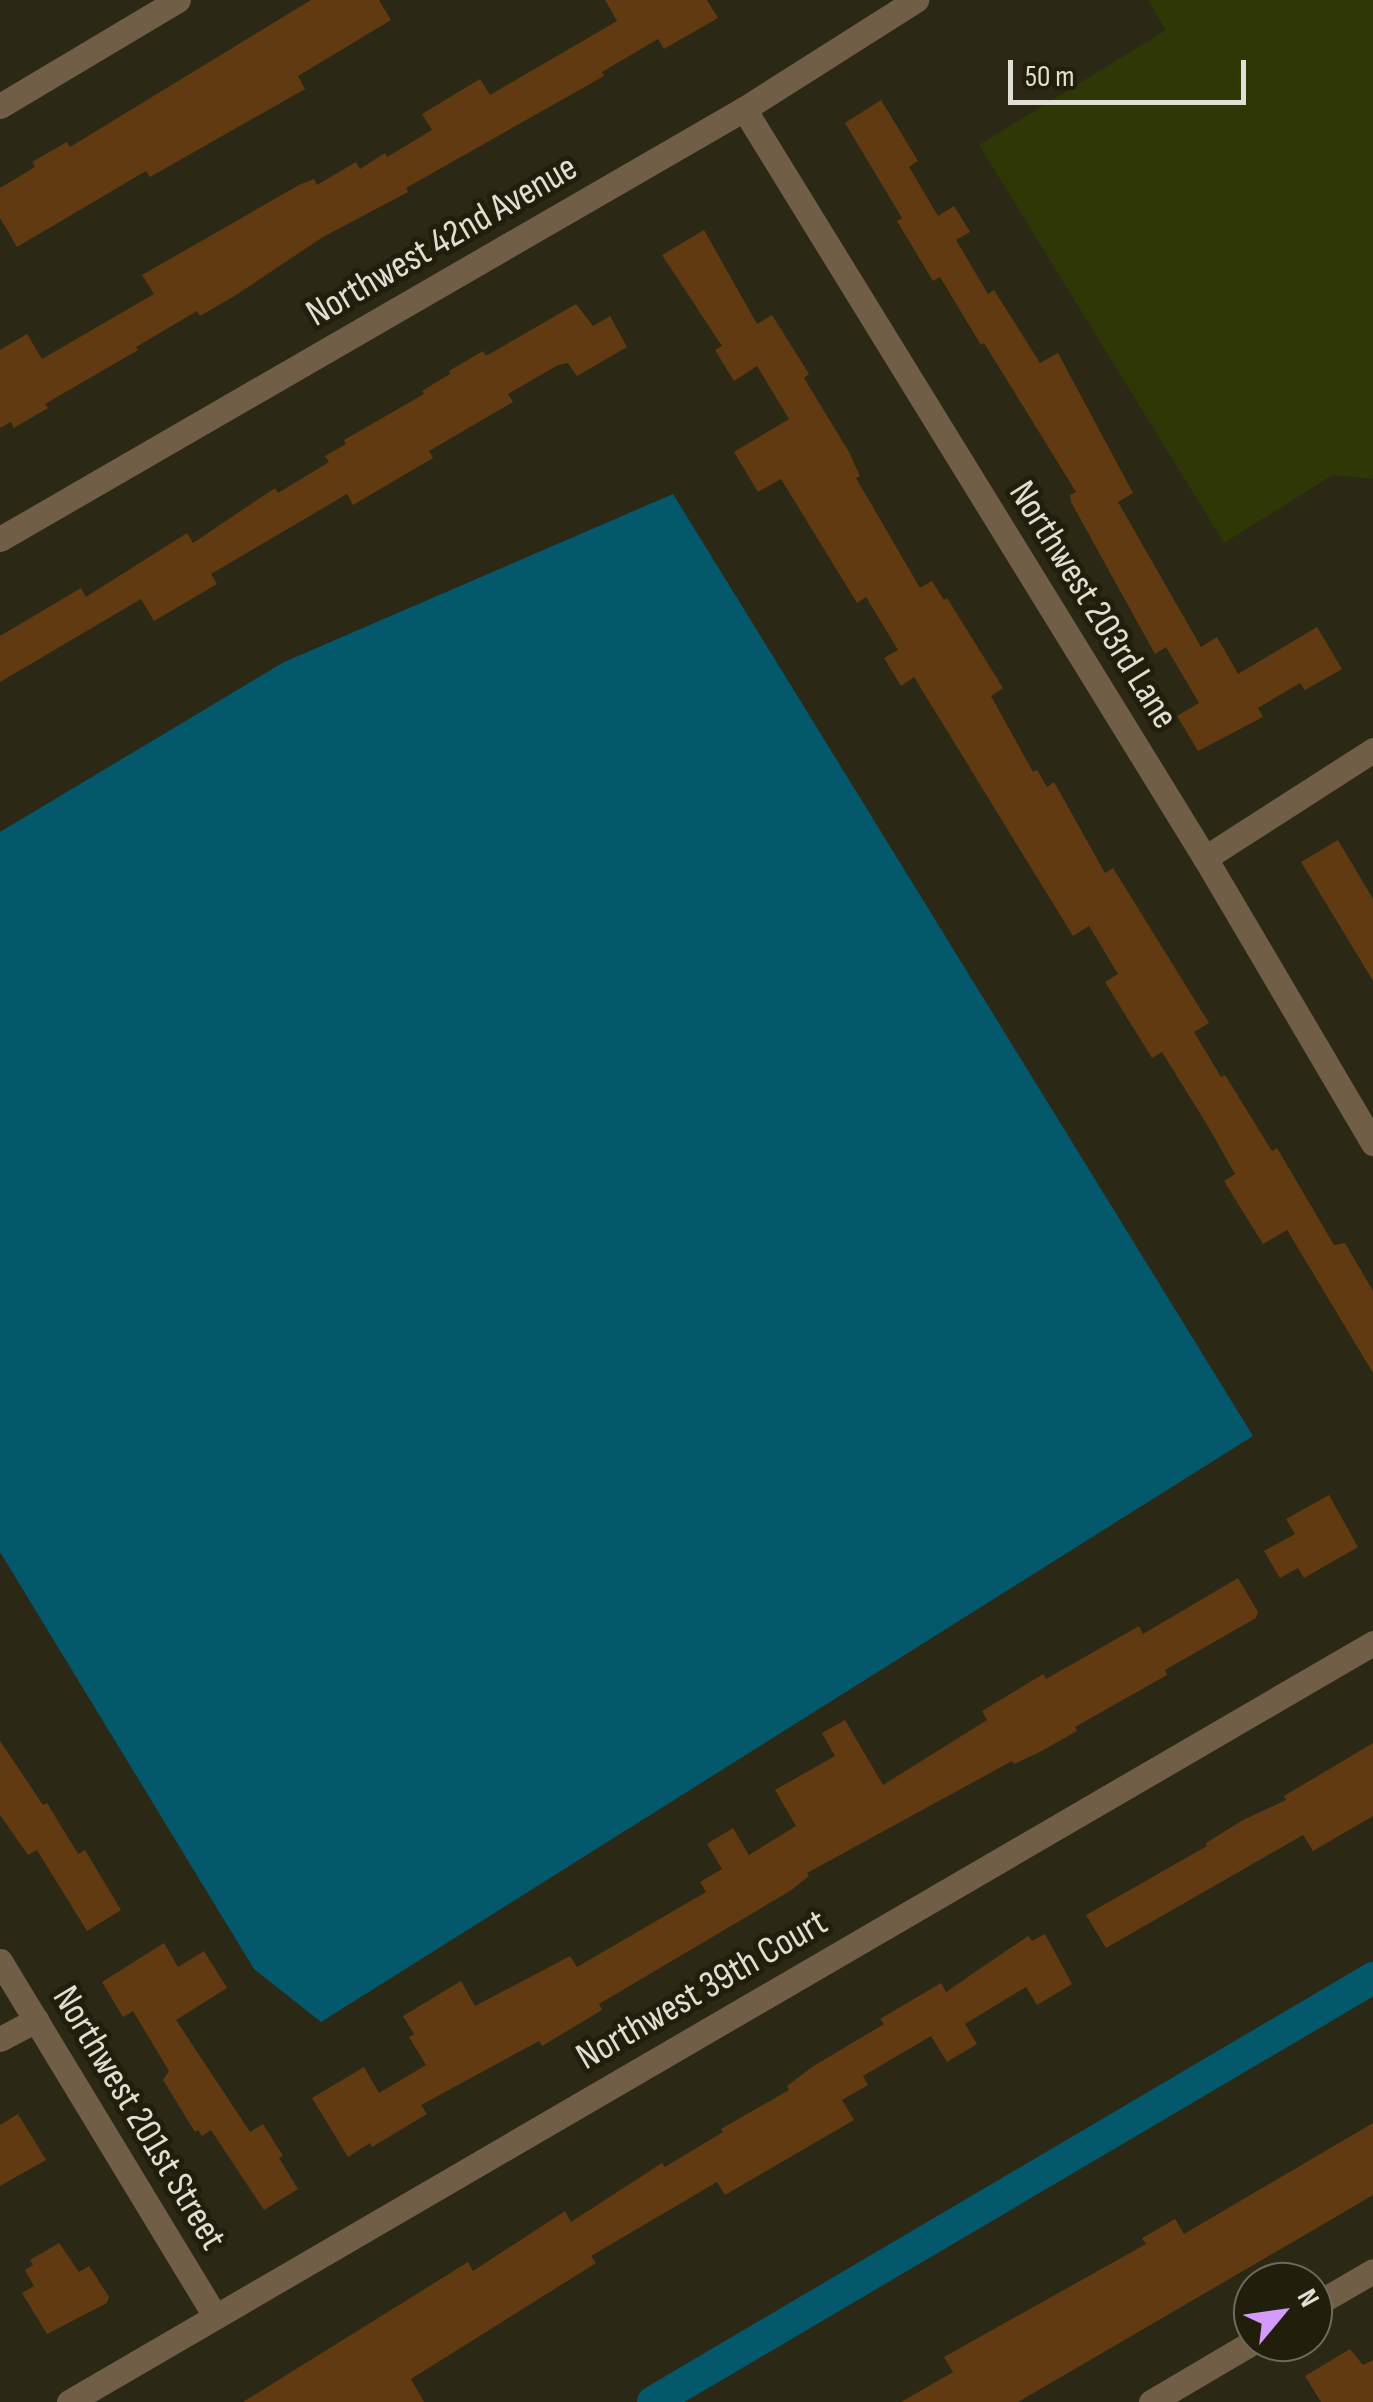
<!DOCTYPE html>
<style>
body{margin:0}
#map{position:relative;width:1373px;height:2402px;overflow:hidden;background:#2b2815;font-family:"Sofia Sans Condensed",sans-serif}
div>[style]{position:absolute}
.green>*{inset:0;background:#303706}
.water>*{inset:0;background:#04586c}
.canal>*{height:32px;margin:-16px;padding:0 16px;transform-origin:16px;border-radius:16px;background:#04586c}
.building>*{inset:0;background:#613a11}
.street>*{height:25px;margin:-12.5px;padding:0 12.5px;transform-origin:12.5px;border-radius:12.5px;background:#715e46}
span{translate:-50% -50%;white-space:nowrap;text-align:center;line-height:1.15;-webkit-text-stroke:10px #211e0c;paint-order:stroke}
.street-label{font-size:38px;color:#e0dfd3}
.north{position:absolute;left:1233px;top:2262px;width:100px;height:100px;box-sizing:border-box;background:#211e0c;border:2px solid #6d6b5c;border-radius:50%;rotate:61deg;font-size:28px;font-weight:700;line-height:40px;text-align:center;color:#e0dfd3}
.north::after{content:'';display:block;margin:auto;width:35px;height:45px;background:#d39cfc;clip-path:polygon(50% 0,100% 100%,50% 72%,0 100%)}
.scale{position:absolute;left:1008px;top:60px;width:238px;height:45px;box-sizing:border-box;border:5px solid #e0dfd3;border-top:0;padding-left:12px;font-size:30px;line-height:35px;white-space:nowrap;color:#e0dfd3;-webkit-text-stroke:8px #211e0c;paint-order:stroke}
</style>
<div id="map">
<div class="green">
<div style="clip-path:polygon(1148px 0,1373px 0,1373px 479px,1333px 475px,1224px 543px,979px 145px,1166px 30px)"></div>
</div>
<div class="water">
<div style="clip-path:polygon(673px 494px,1253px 1436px,321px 2022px,254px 1969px,0 1552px,0 832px,284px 662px)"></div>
</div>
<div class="canal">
<div style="left:653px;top:2402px;width:836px;rotate:-30.49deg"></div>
</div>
<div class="building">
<div style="clip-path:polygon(311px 0,379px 0,391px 20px,298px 76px,305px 89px,150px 177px,146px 171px,17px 247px,0 218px,0 188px,35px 167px,32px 162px,67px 142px,70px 147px)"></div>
<div style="clip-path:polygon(605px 0,707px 0,718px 18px,664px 49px,658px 39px,602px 72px,604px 76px,406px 188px,408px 192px,323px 237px,236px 295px,200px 316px,197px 311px,136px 347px,138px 350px,45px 404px,48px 408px,14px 428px,11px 422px,0 428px,0 350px,27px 334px,42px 359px,154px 294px,142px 275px,299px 185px,314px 179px,317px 185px,356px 162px,360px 169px,385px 153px,387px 157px,432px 130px,422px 114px,480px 79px,490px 95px,617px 21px)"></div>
<div style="clip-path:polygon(881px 100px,918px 161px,909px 167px,938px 216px,954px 206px,970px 232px,956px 240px,988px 294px,994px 290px,1040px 363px,1058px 353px,1133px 493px,1118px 502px,1201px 647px,1217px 637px,1238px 674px,1317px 627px,1342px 669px,1305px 690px,1300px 683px,1258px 708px,1263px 717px,1198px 751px,1177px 716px,1199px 703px,1166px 647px,1155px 654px,1071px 502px,1070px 495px,1076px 492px,984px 343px,981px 345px,940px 277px,933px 281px,897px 221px,902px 218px,845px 123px)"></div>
<div style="clip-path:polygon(704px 230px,757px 324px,772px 315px,809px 374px,804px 378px,849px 452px,860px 476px,856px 478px,920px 588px,932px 581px,944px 600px,947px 598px,1003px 688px,991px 696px,1033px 772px,1037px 770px,1047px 787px,1054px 782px,1105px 873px,1113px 868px,1209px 1023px,1194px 1032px,1221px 1077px,1225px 1075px,1272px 1151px,1277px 1148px,1334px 1245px,1345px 1243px,1373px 1291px,1373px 1373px,1287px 1230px,1263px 1244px,1224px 1181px,1235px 1174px,1209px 1128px,1162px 1052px,1152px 1058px,1105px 982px,1118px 974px,1089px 926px,1073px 936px,914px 677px,901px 686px,884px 658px,898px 650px,866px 597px,857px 603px,781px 479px,758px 492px,734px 452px,789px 419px,757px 366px,734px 381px,715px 350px,722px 346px,662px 255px)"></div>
<div style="clip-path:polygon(576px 304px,593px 326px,610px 316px,627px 347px,577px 376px,568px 363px,558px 365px,508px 394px,513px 402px,429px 451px,433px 458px,353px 505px,347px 494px,211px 574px,217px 584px,154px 621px,141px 599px,0 682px,0 636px,81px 588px,86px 597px,187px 533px,193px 543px,275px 488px,278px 493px,329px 462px,325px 456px,346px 444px,344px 440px,424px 394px,422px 391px,450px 374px,449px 371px,483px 351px,486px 356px)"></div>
<div style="clip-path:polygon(1338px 840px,1373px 899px,1373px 981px,1301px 862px)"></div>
<div style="clip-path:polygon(1329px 1495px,1358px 1547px,1304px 1578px,1298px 1568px,1280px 1578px,1264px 1551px,1295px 1534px,1286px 1519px)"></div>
<div style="clip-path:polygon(1238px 1578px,1258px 1612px,1256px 1618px,1165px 1670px,1167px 1675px,1075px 1727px,1077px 1731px,1040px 1752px,1014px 1764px,1012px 1761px,807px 1873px,809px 1876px,790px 1891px,599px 2004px,602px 2010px,542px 2046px,539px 2041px,421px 2105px,427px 2114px,372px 2147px,370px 2143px,348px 2157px,312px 2098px,364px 2067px,379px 2093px,426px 2065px,409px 2037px,414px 2034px,403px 2016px,461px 1981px,475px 2006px,570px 1956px,577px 1967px,706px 1892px,700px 1882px,722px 1869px,707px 1844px,733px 1828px,749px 1855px,796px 1826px,775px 1790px,835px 1756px,822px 1733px,845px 1720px,883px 1785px,987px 1720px,982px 1711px,1043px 1674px,1046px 1679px,1139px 1626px,1143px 1634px)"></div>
<div style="clip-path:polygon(0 1741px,43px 1805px,47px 1803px,78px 1854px,85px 1850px,121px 1910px,87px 1931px,37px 1850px,28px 1855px,0 1815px)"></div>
<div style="clip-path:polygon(1373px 1743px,1373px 1816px,1313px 1851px,1303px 1835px,1106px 1948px,1086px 1915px,1207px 1846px,1206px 1843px,1243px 1820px,1286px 1800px,1284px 1796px)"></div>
<div style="clip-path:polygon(1045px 1934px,1072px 1984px,1037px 2005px,1026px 1987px,965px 2024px,977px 2044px,947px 2062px,931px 2036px,863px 2076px,868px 2085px,842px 2100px,854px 2120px,725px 2195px,717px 2182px,591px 2256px,596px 2263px,411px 2379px,424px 2402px,243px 2402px,468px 2262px,473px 2271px,565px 2211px,571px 2222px,662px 2163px,665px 2167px,723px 2132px,721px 2129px,789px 2090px,787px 2086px,812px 2067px,884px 2024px,880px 2019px,941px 1983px,946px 1992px,1028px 1936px,1032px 1941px)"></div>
<div style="clip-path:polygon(164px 1943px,178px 1967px,204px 1951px,227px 1988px,176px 2020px,250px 2132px,263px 2124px,283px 2156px,279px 2158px,298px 2189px,264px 2210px,211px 2130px,202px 2136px,198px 2130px,195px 2132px,163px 2080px,169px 2071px,133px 2011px,123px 2017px,102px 1982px)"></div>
<div style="clip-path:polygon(18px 2114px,46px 2160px,0 2186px,0 2125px)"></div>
<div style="clip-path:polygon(1373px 2123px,1373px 2195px,1334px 2218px,1018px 2402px,901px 2402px,953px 2372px,944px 2357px,1146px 2244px,1142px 2238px,1175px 2219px,1184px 2234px)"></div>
<div style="clip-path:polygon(59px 2243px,79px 2272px,89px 2266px,109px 2297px,107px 2303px,47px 2334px,22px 2293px,34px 2286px,25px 2270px,33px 2265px,30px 2260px)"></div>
<div style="clip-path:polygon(1350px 2349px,1363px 2365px,1373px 2360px,1373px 2402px,1321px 2402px,1305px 2376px)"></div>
</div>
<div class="street">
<div style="left:0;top:106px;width:207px;rotate:-30.8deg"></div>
<div style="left:744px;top:109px;width:880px;rotate:58.39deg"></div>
<div style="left:1205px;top:858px;width:331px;rotate:59.5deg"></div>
<div style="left:0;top:539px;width:859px;rotate:-30.03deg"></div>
<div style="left:744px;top:109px;width:204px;rotate:-32.4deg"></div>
<div style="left:1205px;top:858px;width:200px;rotate:-32.7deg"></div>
<div style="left:0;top:1961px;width:414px;rotate:58.8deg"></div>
<div style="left:0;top:2039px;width:41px;rotate:-27.8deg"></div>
<div style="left:1313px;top:2306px;width:69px;rotate:-30.3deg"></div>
<div style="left:69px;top:2402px;width:1509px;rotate:-30.2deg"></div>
<div style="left:1151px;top:2402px;width:118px;rotate:-30.5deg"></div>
</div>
<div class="street-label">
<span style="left:442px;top:241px;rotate:-30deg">Northwest 42nd Avenue</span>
<span style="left:1093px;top:605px;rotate:58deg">Northwest 203rd Lane</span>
<span style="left:702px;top:1990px;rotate:-30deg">Northwest 39th Court</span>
<span style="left:139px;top:2118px;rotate:59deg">Northwest 201st Street</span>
</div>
<div class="north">N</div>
<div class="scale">50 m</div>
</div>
